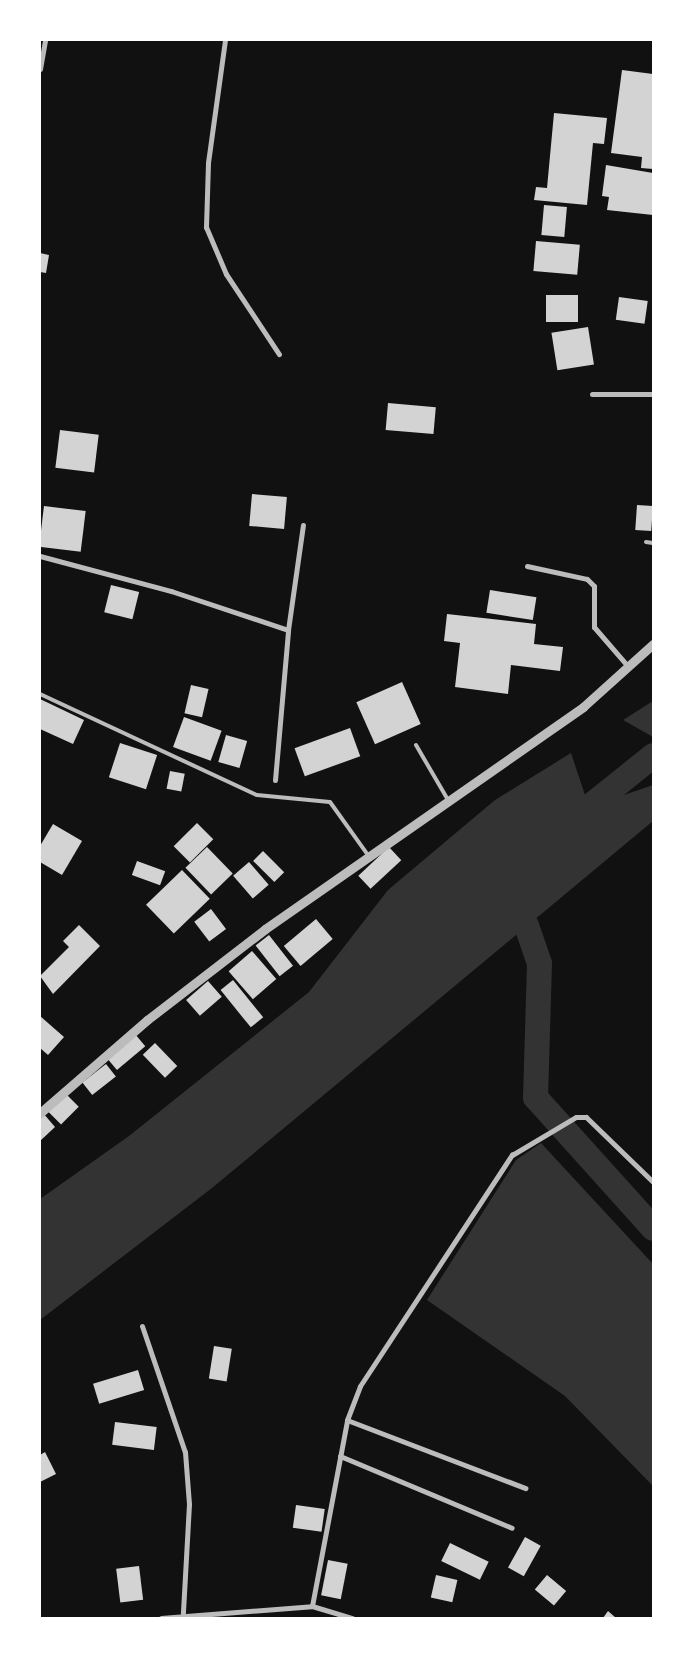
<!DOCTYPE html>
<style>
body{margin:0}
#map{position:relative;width:693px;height:1658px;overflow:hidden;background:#111;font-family:"Archivo Narrow",sans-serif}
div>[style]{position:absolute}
.water>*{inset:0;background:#333}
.canal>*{height:25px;margin:-12.5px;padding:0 12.5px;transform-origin:12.5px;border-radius:12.5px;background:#333}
.building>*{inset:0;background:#d3d3d3;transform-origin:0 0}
.service>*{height:4px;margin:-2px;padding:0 2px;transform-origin:2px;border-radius:2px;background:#bcbcbc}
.minor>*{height:5px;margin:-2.5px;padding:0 2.5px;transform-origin:2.5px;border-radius:2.5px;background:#bcbcbc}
.tertiary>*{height:9px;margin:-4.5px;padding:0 4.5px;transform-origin:4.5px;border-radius:4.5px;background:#bcbcbc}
span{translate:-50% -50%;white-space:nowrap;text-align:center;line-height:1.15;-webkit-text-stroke:4px #fff;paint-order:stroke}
.frame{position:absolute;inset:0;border:41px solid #fff;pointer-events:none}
</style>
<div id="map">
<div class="water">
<div style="clip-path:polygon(653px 701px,653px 737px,623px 720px)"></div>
<div style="clip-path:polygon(571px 753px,589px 807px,653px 785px,653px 821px,212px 1188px,40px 1320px,40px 1199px,129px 1136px,309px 992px,388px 890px,495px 800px)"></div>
<div style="clip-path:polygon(541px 1143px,653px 1264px,653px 1486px,565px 1396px,427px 1300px,516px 1160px)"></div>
</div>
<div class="canal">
<div style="left:563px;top:827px;width:115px;rotate:-38.7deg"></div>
<div style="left:526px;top:925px;width:40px;rotate:71.1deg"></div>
<div style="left:539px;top:963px;width:134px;rotate:91.7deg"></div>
<div style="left:535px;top:1097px;width:176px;rotate:48deg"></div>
</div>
<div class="building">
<div style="clip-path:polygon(622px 70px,653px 74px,653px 169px,641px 168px,642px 157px,611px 153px)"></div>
<div style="clip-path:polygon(554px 113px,607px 118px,604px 144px,593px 143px,587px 205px,534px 200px,536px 187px,547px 188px)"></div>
<div style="clip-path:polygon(606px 165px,653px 173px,653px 215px,607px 210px,609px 197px,602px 196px)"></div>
<div style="left:544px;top:205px;width:23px;height:30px;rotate:5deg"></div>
<div style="left:536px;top:241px;width:44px;height:30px;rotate:5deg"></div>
<div style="clip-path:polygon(40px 253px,49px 255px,46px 273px,40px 272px)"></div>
<div style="left:546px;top:295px;width:32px;height:27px"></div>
<div style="left:619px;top:297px;width:29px;height:23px;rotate:8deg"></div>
<div style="left:588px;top:327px;width:38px;height:37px;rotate:81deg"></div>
<div style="left:388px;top:403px;width:48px;height:27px;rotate:5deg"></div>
<div style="left:60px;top:430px;width:39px;height:38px;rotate:7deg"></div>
<div style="left:252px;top:494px;width:35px;height:32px;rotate:5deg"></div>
<div style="left:637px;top:505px;width:16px;height:25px;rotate:4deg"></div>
<div style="left:44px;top:506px;width:42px;height:41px;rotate:7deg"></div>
<div style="left:111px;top:585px;width:29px;height:28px;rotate:14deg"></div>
<div style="left:490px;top:590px;width:47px;height:23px;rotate:9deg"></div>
<div style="clip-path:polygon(447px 614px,536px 624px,534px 644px,563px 647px,560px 671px,511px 665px,508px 694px,455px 687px,460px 643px,444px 641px)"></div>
<div style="left:402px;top:682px;width:46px;height:50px;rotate:66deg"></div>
<div style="left:191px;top:685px;width:18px;height:29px;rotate:13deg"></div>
<div style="clip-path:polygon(40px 699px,84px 720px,73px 744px,40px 729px)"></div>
<div style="left:184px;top:717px;width:40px;height:32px;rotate:20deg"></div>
<div style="left:350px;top:728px;width:30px;height:59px;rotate:70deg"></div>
<div style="left:226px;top:735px;width:22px;height:28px;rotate:16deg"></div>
<div style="left:120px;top:743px;width:39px;height:36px;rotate:18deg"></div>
<div style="left:170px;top:771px;width:15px;height:18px;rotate:11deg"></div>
<div style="left:197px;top:823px;width:23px;height:33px;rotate:45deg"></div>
<div style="clip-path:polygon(53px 824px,82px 841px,62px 875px,40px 862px,40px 846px)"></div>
<div style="left:207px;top:847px;width:37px;height:30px;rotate:46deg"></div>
<div style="left:389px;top:847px;width:18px;height:42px;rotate:47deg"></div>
<div style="left:263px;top:851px;width:30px;height:14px;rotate:45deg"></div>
<div style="left:137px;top:861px;width:30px;height:15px;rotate:20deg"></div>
<div style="left:249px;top:862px;width:30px;height:21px;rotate:49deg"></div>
<div style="left:182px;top:870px;width:40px;height:50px;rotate:46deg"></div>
<div style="left:211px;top:909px;width:25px;height:21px;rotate:53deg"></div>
<div style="left:316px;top:919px;width:26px;height:42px;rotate:50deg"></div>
<div style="clip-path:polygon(79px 925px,100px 946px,53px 994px,40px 976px,69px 947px,63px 941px)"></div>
<div style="left:269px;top:935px;width:39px;height:17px;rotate:52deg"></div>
<div style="left:252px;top:951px;width:37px;height:31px;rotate:49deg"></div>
<div style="left:233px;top:980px;width:48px;height:16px;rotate:51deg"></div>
<div style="left:208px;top:981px;width:21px;height:29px;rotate:49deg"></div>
<div style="clip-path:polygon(40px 1016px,64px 1037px,48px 1055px,40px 1048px)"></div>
<div style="left:135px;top:1034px;width:16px;height:37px;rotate:50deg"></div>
<div style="left:155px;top:1043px;width:32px;height:17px;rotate:46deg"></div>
<div style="left:106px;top:1064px;width:16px;height:30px;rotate:52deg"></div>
<div style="left:66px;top:1094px;width:18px;height:25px;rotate:45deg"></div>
<div style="clip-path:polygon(43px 1113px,55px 1127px,40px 1141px,40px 1115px)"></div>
<div style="left:214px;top:1346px;width:18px;height:33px;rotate:9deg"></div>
<div style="left:138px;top:1370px;width:21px;height:47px;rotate:73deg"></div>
<div style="left:115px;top:1422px;width:42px;height:23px;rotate:7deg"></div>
<div style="clip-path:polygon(45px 1452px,56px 1474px,40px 1482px,40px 1455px)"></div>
<div style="left:296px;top:1505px;width:29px;height:23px;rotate:8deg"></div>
<div style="left:525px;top:1537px;width:18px;height:35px;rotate:29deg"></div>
<div style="left:450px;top:1543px;width:43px;height:20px;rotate:26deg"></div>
<div style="left:328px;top:1560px;width:20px;height:36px;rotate:11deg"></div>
<div style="left:139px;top:1566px;width:34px;height:23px;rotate:83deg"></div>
<div style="left:436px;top:1575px;width:22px;height:23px;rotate:13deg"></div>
<div style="left:547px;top:1575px;width:25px;height:19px;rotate:40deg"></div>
<div style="clip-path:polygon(608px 1611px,616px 1618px,603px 1618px)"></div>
</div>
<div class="service">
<div style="left:646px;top:542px;width:7px;rotate:8deg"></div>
<div style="left:40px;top:694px;width:239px;rotate:25deg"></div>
<div style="left:257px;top:795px;width:73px;rotate:5.5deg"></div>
<div style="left:330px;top:802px;width:65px;rotate:54.4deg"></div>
<div style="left:416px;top:745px;width:64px;rotate:59.8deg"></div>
</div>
<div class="minor">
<div style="left:225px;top:40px;width:124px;rotate:97.9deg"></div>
<div style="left:208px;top:163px;width:64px;rotate:91.8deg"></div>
<div style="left:206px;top:227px;width:51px;rotate:66.9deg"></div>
<div style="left:226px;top:274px;width:96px;rotate:56.5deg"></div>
<div style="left:40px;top:69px;width:29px;rotate:-80deg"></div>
<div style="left:592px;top:394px;width:61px"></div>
<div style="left:40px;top:556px;width:136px;rotate:15deg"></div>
<div style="left:171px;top:591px;width:123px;rotate:18.4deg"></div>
<div style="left:527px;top:566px;width:61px;rotate:12.2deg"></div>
<div style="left:587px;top:579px;width:10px;rotate:45deg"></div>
<div style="left:594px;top:586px;width:41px;rotate:90deg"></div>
<div style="left:594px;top:627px;width:49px;rotate:49.1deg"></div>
<div style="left:275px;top:780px;width:151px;rotate:-85deg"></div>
<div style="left:288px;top:630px;width:106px;rotate:-81.9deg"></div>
<div style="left:142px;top:1326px;width:133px;rotate:71.2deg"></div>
<div style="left:185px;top:1452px;width:52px;rotate:85.6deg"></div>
<div style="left:189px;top:1504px;width:109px;rotate:93.2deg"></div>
<div style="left:347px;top:1420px;width:191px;rotate:20.9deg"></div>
<div style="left:340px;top:1456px;width:186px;rotate:22.7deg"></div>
<div style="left:312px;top:1606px;width:189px;rotate:-79.3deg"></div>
<div style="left:347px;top:1420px;width:36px;rotate:-69deg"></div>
<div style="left:360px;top:1386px;width:277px;rotate:-56.7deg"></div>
<div style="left:512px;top:1155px;width:74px;rotate:-30.7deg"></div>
<div style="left:576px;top:1117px;width:10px"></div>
<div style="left:586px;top:1117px;width:93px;rotate:44.1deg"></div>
<div style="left:161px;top:1618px;width:151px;rotate:-4.5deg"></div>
<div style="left:312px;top:1606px;width:42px;rotate:16.7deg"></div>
</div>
<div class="tertiary">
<div style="left:40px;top:1113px;width:142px;rotate:-41deg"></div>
<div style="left:147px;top:1020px;width:149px;rotate:-37.6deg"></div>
<div style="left:265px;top:929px;width:388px;rotate:-34.9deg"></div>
<div style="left:583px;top:707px;width:94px;rotate:-42deg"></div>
</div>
<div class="frame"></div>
</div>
